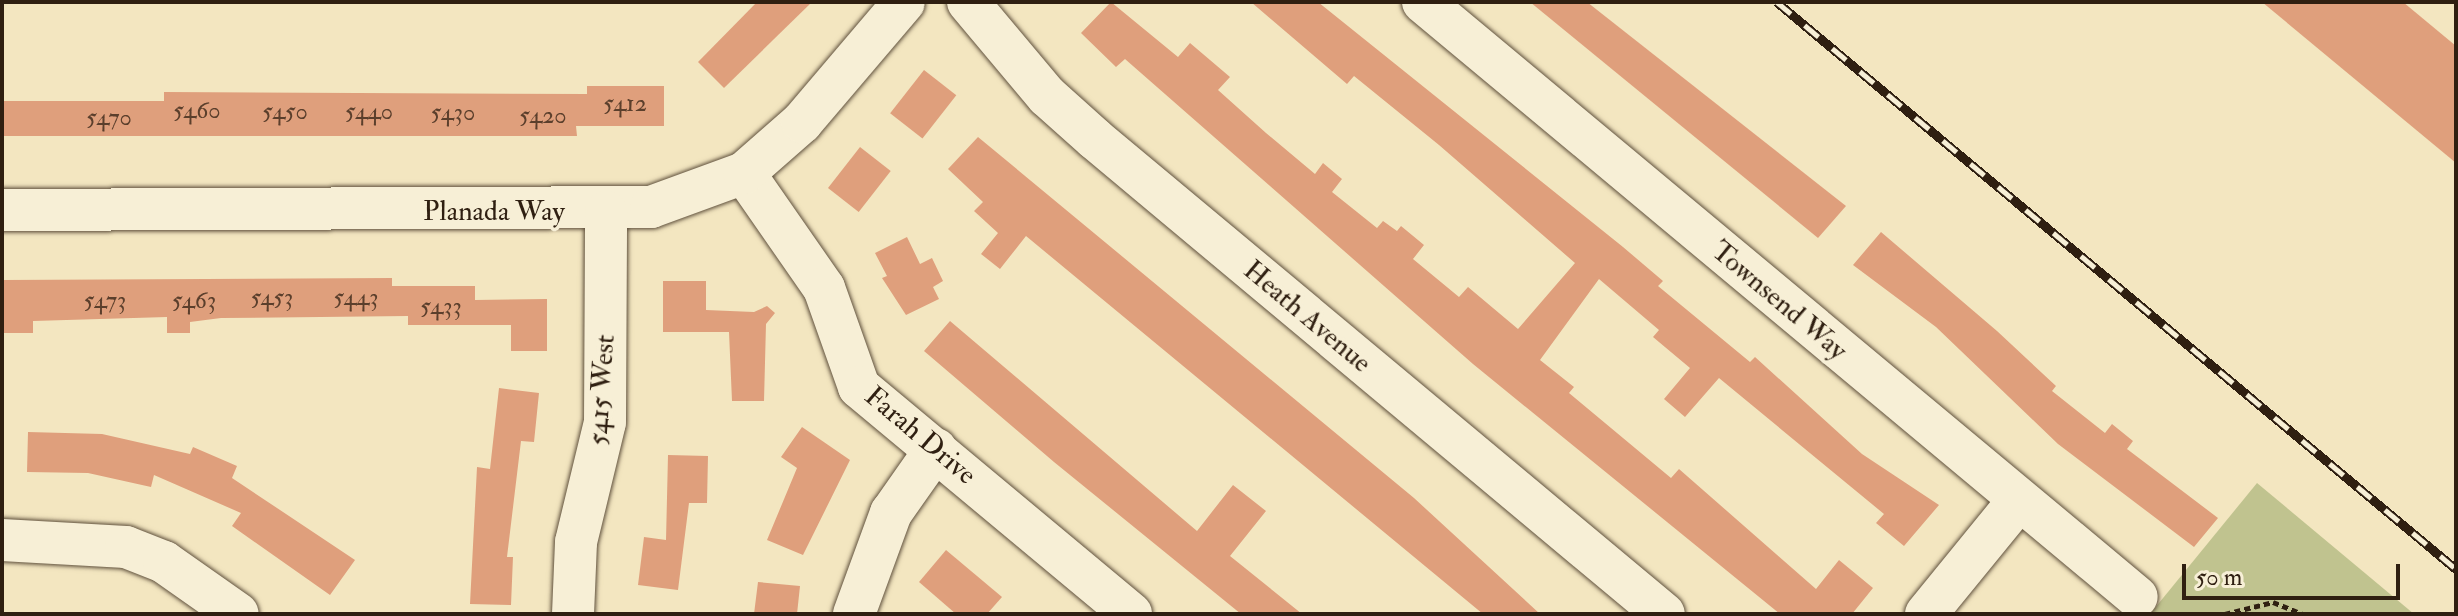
<!DOCTYPE html>
<style>
body{margin:0}
#map{position:relative;width:2458px;height:616px;overflow:hidden;background:#f3e6c0;font-family:"IM FELL Double Pica",serif}
div>[style]{position:absolute}
.green>*{inset:0;background:#c0c38f}
.building>*{inset:0;background:#df9f7c;transform-origin:0 0}
.path>*{height:5px;margin-top:-2.5px;transform-origin:0;background:repeating-linear-gradient(90deg,#2f1f11 0 6px,transparent 0 10px)}
.roads{filter:drop-shadow(0 0 2px #60513d) drop-shadow(0 0 2px #60513d)}
.minor>*{height:42px;margin:-21px;padding:0 21px;transform-origin:21px;border-radius:21px;background:#f7efd6}
.rail>*{height:9px;margin-top:-4.5px;transform-origin:0;background:repeating-linear-gradient(90deg,#f7efd6 0 18px,#2f1f11 0 36px);box-sizing:border-box;border-block:2px solid #2f1f11}
span{translate:-50% -50%;white-space:nowrap;text-align:center;line-height:1.15;-webkit-text-stroke:7px #f7efd6;paint-order:stroke}
.number-label{font-size:24px;color:#5b3f2c}
.number-label span{-webkit-text-stroke-width:0}
.street-label{font-size:28px;color:#2f1f11}
.frame{position:absolute;inset:0;border:4px solid #2f1f11;pointer-events:none}
.scale{position:absolute;left:2182px;top:564px;width:218px;height:36px;box-sizing:border-box;border:4px solid #2f1f11;border-top:0;padding-left:10px;font-size:24px;line-height:28px;white-space:nowrap;color:#2f1f11;-webkit-text-stroke:6px #f7efd6;paint-order:stroke}
</style>
<div id="map">
<div class="green">
<div style="clip-path:polygon(2257px 483px,2414px 614px,2150px 614px)"></div>
</div>
<div class="building">
<div style="clip-path:polygon(757px 2px,812px 2px,724px 88px,698px 62px)"></div>
<div style="clip-path:polygon(1111px 2px,1178px 57px,1190px 43px,1230px 77px,1218px 90px,1266px 133px,1315px 174px,1323px 163px,1342px 179px,1332px 192px,1377px 228px,1383px 221px,1397px 231px,1401px 226px,1424px 245px,1413px 259px,1459px 297px,1468px 287px,1518px 329px,1575px 263px,1439px 145px,1354px 76px,1347px 84px,1251px 2px,1318px 2px,1623px 247px,1663px 281px,1658px 286px,1750px 362px,1755px 357px,1862px 454px,1939px 505px,1904px 546px,1876px 523px,1884px 514px,1719px 378px,1685px 417px,1664px 399px,1690px 368px,1653px 337px,1659px 330px,1599px 279px,1540px 360px,1574px 387px,1569px 393px,1671px 478px,1679px 469px,1816px 589px,1839px 560px,1873px 588px,1852px 614px,1780px 614px,1473px 364px,1125px 59px,1116px 67px,1081px 33px)"></div>
<div style="clip-path:polygon(1530px 2px,1587px 2px,1846px 206px,1818px 238px)"></div>
<div style="clip-path:polygon(2262px 2px,2403px 2px,2456px 46px,2456px 163px)"></div>
<div style="left:924px;top:70px;width:41px;height:55px;rotate:38deg"></div>
<div style="clip-path:polygon(587px 86px,664px 86px,664px 126px,576px 126px,577px 136px,2px 136px,2px 101px,164px 101px,164px 92px,587px 94px)"></div>
<div style="clip-path:polygon(978px 137px,1414px 498px,1540px 614px,1483px 614px,1026px 236px,1000px 269px,981px 254px,998px 233px,974px 211px,983px 202px,948px 169px)"></div>
<div style="left:860px;top:147px;width:39px;height:52px;rotate:38deg"></div>
<div style="clip-path:polygon(1881px 232px,1997px 331px,2056px 386px,2052px 391px,2105px 433px,2112px 424px,2133px 441px,2127px 449px,2218px 518px,2194px 547px,2058px 444px,1936px 327px,1853px 265px)"></div>
<div style="clip-path:polygon(907px 237px,920px 264px,932px 258px,943px 281px,933px 287px,939px 299px,906px 315px,882px 278px,887px 276px,875px 253px)"></div>
<div style="clip-path:polygon(392px 278px,392px 286px,475px 286px,475px 300px,547px 299px,547px 351px,511px 351px,511px 325px,408px 325px,408px 316px,221px 318px,190px 322px,190px 333px,167px 333px,167px 317px,33px 321px,33px 333px,3px 333px,3px 280px)"></div>
<div style="clip-path:polygon(663px 281px,706px 281px,706px 310px,754px 312px,767px 306px,775px 313px,766px 324px,764px 401px,732px 401px,729px 332px,663px 332px)"></div>
<div style="clip-path:polygon(950px 321px,1197px 531px,1233px 485px,1266px 511px,1230px 556px,1302px 614px,1241px 614px,1054px 462px,924px 351px)"></div>
<div style="clip-path:polygon(499px 388px,539px 393px,534px 442px,521px 441px,507px 557px,513px 557px,511px 605px,470px 604px,477px 467px,490px 469px)"></div>
<div style="clip-path:polygon(802px 427px,850px 460px,803px 555px,767px 540px,797px 468px,781px 457px)"></div>
<div style="clip-path:polygon(28px 432px,102px 434px,190px 454px,193px 447px,237px 466px,232px 478px,355px 560px,330px 595px,232px 526px,241px 513px,154px 475px,151px 487px,88px 473px,27px 472px)"></div>
<div style="clip-path:polygon(668px 455px,708px 456px,707px 503px,689px 503px,678px 590px,638px 585px,644px 537px,666px 540px)"></div>
<div style="clip-path:polygon(946px 550px,1002px 597px,987px 614px,956px 614px,919px 582px)"></div>
<div style="clip-path:polygon(758px 582px,800px 586px,797px 614px,754px 614px)"></div>
</div>
<div class="path">
<div style="left:2225px;top:614px;width:49px;rotate:-14deg"></div>
<div style="left:2273px;top:602px;width:32px;rotate:22deg"></div>
</div>
<div class="roads">
<div class="minor">
<div style="left:968px;top:2px;width:123px;rotate:50deg"></div>
<div style="left:1047px;top:96px;width:64px;rotate:41.9deg"></div>
<div style="left:1095px;top:139px;width:741px;rotate:39.86deg"></div>
<div style="left:1423px;top:2px;width:929px;rotate:39.81deg"></div>
<div style="left:744px;top:173px;width:140px;rotate:55.2deg"></div>
<div style="left:824px;top:288px;width:105px;rotate:70.5deg"></div>
<div style="left:859px;top:387px;width:354px;rotate:39.8deg"></div>
<div style="left:2px;top:210px;width:649px;rotate:-0.26deg"></div>
<div style="left:651px;top:207px;width:99px;rotate:-20.1deg"></div>
<div style="left:744px;top:173px;width:77px;rotate:-41.3deg"></div>
<div style="left:802px;top:122px;width:157px;rotate:-49.6deg"></div>
<div style="left:2px;top:540px;width:124px;rotate:3.2deg"></div>
<div style="left:126px;top:547px;width:41px;rotate:21.5deg"></div>
<div style="left:164px;top:562px;width:90px;rotate:35.1deg"></div>
<div style="left:573px;top:614px;width:72px;rotate:-87.6deg"></div>
<div style="left:576px;top:542px;width:123px;rotate:-76.4deg"></div>
<div style="left:605px;top:422px;width:210px;rotate:-89.7deg"></div>
<div style="left:854px;top:614px;width:108px;rotate:-69.9deg"></div>
<div style="left:891px;top:513px;width:78px;rotate:-54.9deg"></div>
<div style="left:1926px;top:614px;width:146px;rotate:-50.8deg"></div>
</div>
</div>
<div class="rail">
<div style="left:1777px;top:2px;width:885px;rotate:39.86deg"></div>
</div>
<div class="number-label">
<span style="left:625px;top:104px">5412</span>
<span style="left:197px;top:111px">5460</span>
<span style="left:285px;top:112px">5450</span>
<span style="left:369px;top:112px">5440</span>
<span style="left:453px;top:113px">5430</span>
<span style="left:543px;top:116px">5420</span>
<span style="left:109px;top:118px">5470</span>
<span style="left:272px;top:298px">5453</span>
<span style="left:356px;top:298px">5443</span>
<span style="left:105px;top:301px">5473</span>
<span style="left:194px;top:301px">5463</span>
<span style="left:441px;top:307px">5433</span>
</div>
<div class="street-label">
<span style="left:494px;top:212px">Planada Way</span>
<span style="left:1779px;top:301px;rotate:40deg">Townsend Way</span>
<span style="left:1307px;top:317px;rotate:40deg">Heath Avenue</span>
<span style="left:602px;top:390px;rotate:-86deg">5415 West</span>
<span style="left:920px;top:436px;rotate:40deg">Farah Drive</span>
</div>
<div class="frame"></div>
<div class="scale">50 m</div>
</div>
